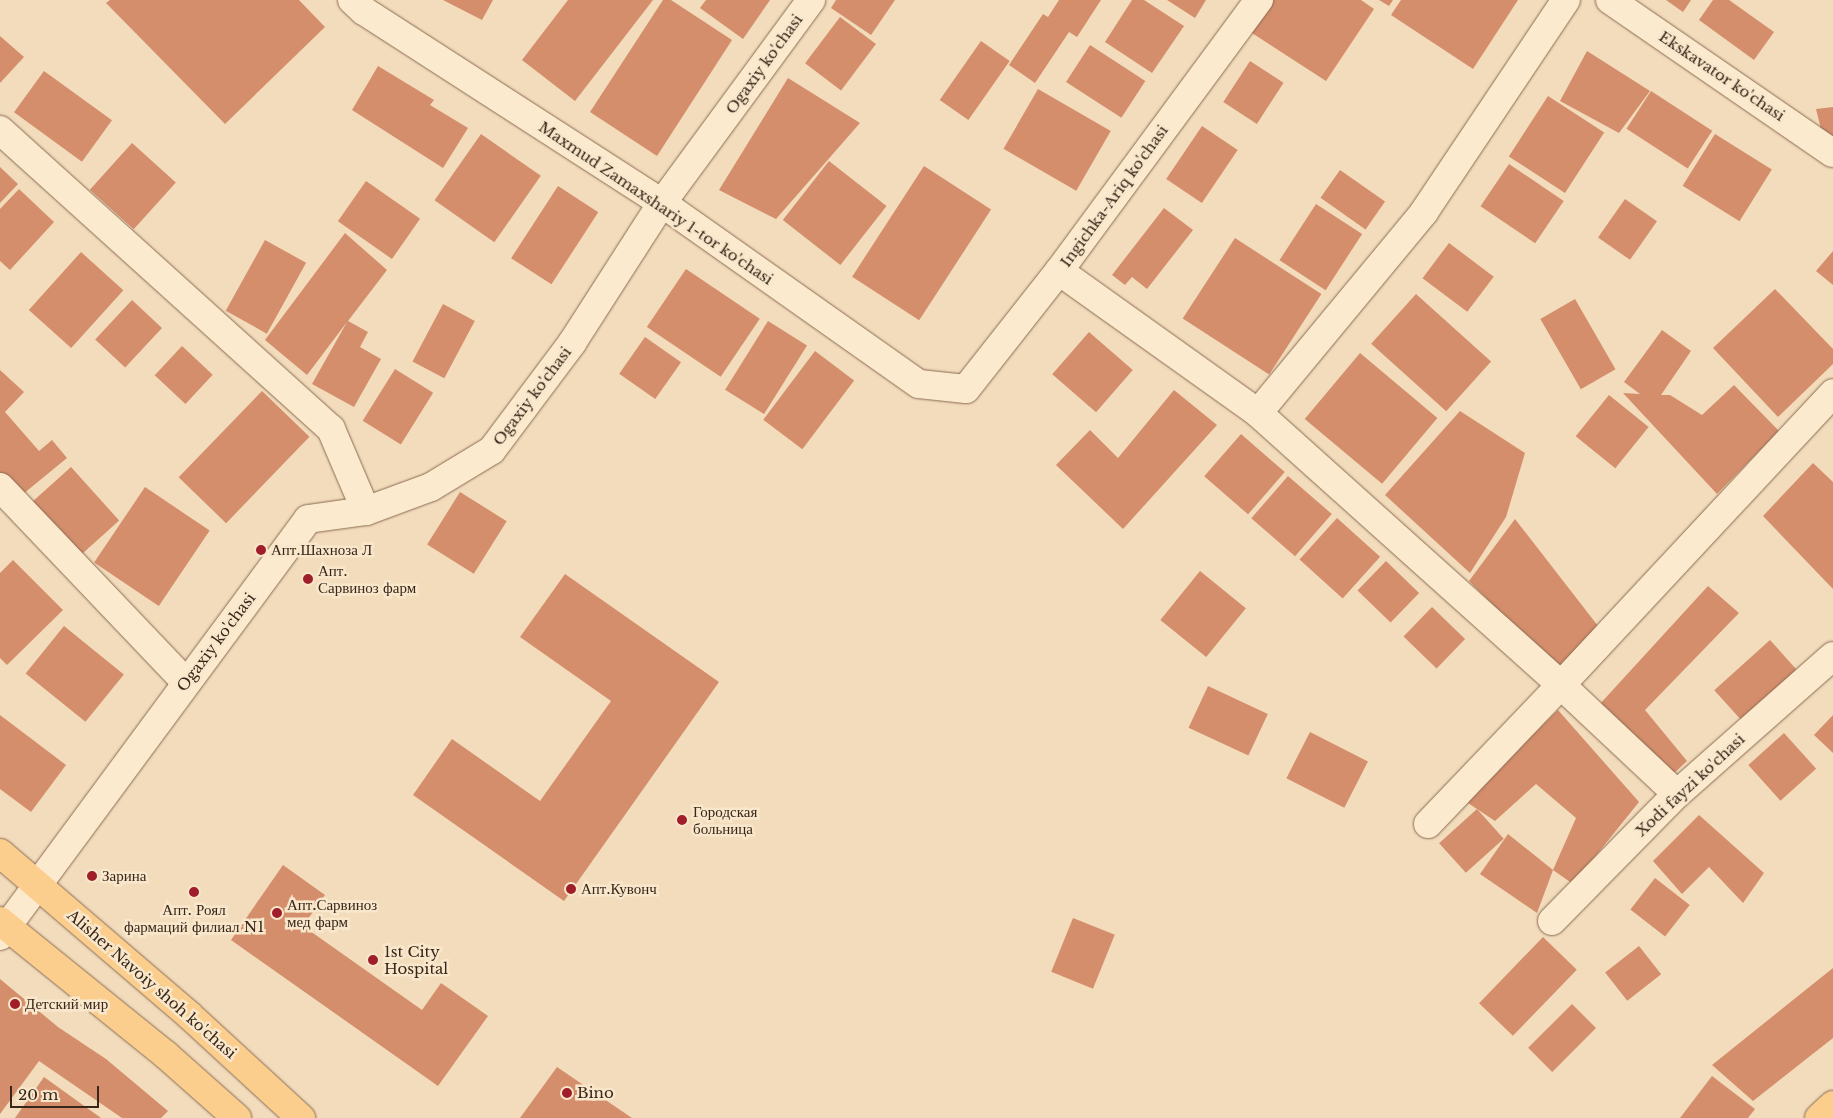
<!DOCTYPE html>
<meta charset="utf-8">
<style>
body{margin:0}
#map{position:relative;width:1833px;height:1118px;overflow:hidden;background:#f2dcbb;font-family:"Libre Baskerville",serif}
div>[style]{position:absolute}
.building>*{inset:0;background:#d48e6c;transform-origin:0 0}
.roads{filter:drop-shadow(0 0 1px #8b6b53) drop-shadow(0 0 1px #8b6b53)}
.minor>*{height:28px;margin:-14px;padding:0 14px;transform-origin:14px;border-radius:14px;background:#fceace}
.major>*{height:28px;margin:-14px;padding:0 14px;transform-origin:14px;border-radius:14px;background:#fbce8d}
.dots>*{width:14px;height:14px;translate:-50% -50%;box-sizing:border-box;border:2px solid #f9e7cb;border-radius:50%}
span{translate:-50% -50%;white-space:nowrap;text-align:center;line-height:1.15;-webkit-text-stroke:5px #f9e7cb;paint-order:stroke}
.street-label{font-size:15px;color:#38261a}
.poi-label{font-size:15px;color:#38261a}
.left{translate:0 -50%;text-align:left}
.scale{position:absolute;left:10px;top:1086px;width:89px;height:22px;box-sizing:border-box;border:2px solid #38261a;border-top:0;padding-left:6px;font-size:15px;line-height:18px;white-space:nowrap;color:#38261a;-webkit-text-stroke:4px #f9e7cb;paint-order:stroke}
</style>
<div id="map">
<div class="building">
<div style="clip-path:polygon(110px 0,299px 0,325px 27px,225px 124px,106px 3px)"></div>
<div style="clip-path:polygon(443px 0,493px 0,482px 20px)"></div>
<div style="clip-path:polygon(568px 0,653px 0,575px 101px,522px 60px)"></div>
<div style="clip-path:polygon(663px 0,671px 0,732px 40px,657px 156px,590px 112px)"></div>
<div style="clip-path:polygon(706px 0,770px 0,743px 39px,700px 8px)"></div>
<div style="clip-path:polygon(836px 0,895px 0,871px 35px,831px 8px)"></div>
<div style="clip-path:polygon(1059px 0,1101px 0,1077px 37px,1069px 32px,1035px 83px,1009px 65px,1043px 14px,1048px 17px)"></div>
<div style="clip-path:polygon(1132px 0,1144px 0,1184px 26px,1152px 73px,1105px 42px)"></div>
<div style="clip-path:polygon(1167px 0,1206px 0,1195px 18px)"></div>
<div style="clip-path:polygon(1254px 0,1361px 0,1374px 9px,1326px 81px,1238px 24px)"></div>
<div style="clip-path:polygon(1379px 0,1393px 0,1389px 6px)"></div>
<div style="clip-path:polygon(1401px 0,1518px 0,1473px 69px,1391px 15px)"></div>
<div style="clip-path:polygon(1666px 0,1691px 0,1683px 12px)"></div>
<div style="clip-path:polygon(1713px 0,1729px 0,1774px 32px,1754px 60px,1699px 20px)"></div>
<div style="left:840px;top:17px;width:45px;height:58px;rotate:37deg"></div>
<div style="clip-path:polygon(0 36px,24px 57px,0 83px)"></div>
<div style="left:981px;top:41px;width:35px;height:72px;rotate:35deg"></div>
<div style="left:1090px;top:45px;width:66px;height:44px;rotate:33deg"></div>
<div style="clip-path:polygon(1587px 51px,1650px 91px,1619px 133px,1560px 101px)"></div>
<div style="left:1250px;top:61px;width:40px;height:49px;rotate:33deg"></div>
<div style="clip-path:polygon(378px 66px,434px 100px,430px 105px,468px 128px,443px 168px,352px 110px)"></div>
<div style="left:44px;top:71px;width:84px;height:51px;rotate:36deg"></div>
<div style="clip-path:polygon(788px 78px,860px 123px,776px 219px,719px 190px)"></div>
<div style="left:1038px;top:89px;width:84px;height:69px;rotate:30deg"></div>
<div style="left:1651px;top:91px;width:73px;height:45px;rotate:33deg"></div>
<div style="left:1548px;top:96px;width:67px;height:72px;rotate:33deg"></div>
<div style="clip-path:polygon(1833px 107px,1833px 140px,1822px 133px,1816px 109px)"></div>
<div style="left:1202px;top:126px;width:43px;height:64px;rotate:34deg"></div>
<div style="left:481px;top:134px;width:73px;height:81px;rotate:35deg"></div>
<div style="left:1715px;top:134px;width:67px;height:61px;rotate:32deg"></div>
<div style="left:132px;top:143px;width:59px;height:63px;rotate:42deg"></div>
<div style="left:829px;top:161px;width:73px;height:75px;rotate:38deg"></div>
<div style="left:1509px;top:164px;width:66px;height:51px;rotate:34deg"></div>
<div style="left:924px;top:166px;width:80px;height:132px;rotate:33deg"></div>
<div style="clip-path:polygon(0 167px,18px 184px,0 203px)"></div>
<div style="left:1340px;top:170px;width:55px;height:34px;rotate:35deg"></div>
<div style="left:366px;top:181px;width:66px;height:49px;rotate:35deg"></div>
<div style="left:558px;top:186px;width:48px;height:86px;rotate:33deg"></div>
<div style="clip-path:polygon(19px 189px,54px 222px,10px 270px,0 261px,0 209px)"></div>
<div style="left:1625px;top:199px;width:39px;height:47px;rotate:35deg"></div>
<div style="left:1316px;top:204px;width:55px;height:67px;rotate:33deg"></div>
<div style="clip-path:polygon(1164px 208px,1193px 230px,1147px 289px,1132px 277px,1125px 285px,1112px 275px)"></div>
<div style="clip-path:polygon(345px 233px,387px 270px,348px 321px,368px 332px,360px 347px,381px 359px,354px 407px,312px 384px,347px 322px,307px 375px,265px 340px)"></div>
<div style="left:1235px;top:238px;width:103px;height:96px;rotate:33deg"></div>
<div style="left:265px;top:240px;width:47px;height:81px;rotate:29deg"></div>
<div style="left:1449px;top:243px;width:56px;height:44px;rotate:37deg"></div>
<div style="clip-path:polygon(1833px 251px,1833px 285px,1816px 271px)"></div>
<div style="left:81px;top:252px;width:57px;height:78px;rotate:42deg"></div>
<div style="left:686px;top:269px;width:89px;height:70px;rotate:34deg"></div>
<div style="clip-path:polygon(1775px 289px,1833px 349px,1833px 364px,1778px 417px,1713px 348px)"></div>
<div style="left:1416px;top:294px;width:101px;height:67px;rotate:42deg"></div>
<div style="left:1575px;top:299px;width:81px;height:40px;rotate:60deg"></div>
<div style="left:132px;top:300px;width:41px;height:54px;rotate:43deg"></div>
<div style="left:443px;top:304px;width:36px;height:65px;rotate:28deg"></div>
<div style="left:768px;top:321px;width:46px;height:81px;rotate:32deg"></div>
<div style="clip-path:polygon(1662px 330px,1691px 351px,1661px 395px,1670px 395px,1702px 415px,1734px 385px,1779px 431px,1717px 494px,1623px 393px,1640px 394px,1624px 382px)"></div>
<div style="left:1089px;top:332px;width:58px;height:56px;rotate:41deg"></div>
<div style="left:645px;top:337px;width:44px;height:45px;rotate:35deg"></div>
<div style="left:182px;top:346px;width:42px;height:40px;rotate:43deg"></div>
<div style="left:815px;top:351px;width:49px;height:86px;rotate:37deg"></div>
<div style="left:1360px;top:353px;width:101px;height:86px;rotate:40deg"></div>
<div style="left:395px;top:369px;width:45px;height:61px;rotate:32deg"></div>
<div style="clip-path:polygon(0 370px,24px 392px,5px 412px,39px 451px,52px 440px,67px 458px,17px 499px,0 479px)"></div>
<div style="clip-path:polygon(1174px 390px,1217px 425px,1123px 529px,1056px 465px,1090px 430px,1118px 458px)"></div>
<div style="left:262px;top:391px;width:66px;height:120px;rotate:44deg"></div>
<div style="left:1609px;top:395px;width:51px;height:53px;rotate:39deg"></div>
<div style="clip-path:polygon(1460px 411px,1525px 453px,1506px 517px,1470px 573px,1385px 495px)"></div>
<div style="left:1241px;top:434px;width:58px;height:56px;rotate:41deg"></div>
<div style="clip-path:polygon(1813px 463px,1833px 482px,1833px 589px,1763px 516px)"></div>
<div style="left:71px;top:467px;width:72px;height:58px;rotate:48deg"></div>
<div style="left:1288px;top:476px;width:58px;height:56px;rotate:41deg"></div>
<div style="left:145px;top:487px;width:78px;height:91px;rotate:34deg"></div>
<div style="left:460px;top:492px;width:55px;height:62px;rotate:32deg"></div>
<div style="left:1337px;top:518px;width:58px;height:56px;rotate:42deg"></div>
<div style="clip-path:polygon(1515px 519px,1605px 635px,1562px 675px,1469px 581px)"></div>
<div style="clip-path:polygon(13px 560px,63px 610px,7px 665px,0 658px,0 573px)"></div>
<div style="left:1386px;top:561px;width:46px;height:41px;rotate:44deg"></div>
<div style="left:1200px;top:571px;width:59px;height:63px;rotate:39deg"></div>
<div style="clip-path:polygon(565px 574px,719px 682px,564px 901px,413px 795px,452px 739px,540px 801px,611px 701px,520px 637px)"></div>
<div style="clip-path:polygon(1708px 586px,1739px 613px,1645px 710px,1687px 761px,1668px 779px,1599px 705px)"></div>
<div style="left:1432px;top:607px;width:46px;height:41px;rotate:44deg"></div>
<div style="left:64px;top:626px;width:77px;height:61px;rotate:39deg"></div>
<div style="left:1770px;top:640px;width:47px;height:75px;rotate:48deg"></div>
<div style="left:1208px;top:686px;width:66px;height:46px;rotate:25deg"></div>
<div style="clip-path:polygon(1558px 710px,1639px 802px,1573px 884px,1553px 870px,1576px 818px,1536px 784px,1495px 821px,1465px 801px)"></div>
<div style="clip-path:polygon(0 715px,66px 765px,31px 812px,0 789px)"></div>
<div style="clip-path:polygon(1833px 715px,1833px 753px,1814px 735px)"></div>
<div style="left:1310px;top:732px;width:65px;height:52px;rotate:27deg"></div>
<div style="left:1784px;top:733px;width:48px;height:48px;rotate:48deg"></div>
<div style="left:1477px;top:809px;width:40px;height:51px;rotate:48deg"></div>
<div style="clip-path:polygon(1699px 815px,1764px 873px,1743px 903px,1709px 867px,1682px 894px,1653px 861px)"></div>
<div style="clip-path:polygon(1508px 834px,1553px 870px,1537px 913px,1480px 874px)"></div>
<div style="clip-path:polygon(283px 865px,325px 895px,303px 926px,422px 1010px,441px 983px,488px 1016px,438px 1086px,231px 940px)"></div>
<div style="left:1655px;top:878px;width:44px;height:40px;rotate:38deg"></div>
<div style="left:1073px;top:918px;width:45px;height:58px;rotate:22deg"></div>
<div style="left:1543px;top:937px;width:47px;height:92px;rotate:44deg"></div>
<div style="left:1639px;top:946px;width:36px;height:43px;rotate:52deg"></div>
<div style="clip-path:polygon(1833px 968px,1833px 1038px,1753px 1101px,1712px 1065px)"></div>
<div style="clip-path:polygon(0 979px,58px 1027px,106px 1059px,168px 1111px,161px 1118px,122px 1118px,39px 1061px,0 1114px)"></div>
<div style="left:1572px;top:1004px;width:34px;height:62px;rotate:45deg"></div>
<div style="clip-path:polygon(557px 1067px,632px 1118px,520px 1118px)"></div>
<div style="clip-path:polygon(1712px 1076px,1755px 1109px,1748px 1118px,1680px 1118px)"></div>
<div style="clip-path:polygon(44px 1077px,101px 1118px,15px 1118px)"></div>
</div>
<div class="roads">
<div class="minor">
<div style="left:352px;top:0;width:16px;rotate:43deg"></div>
<div style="left:364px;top:11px;width:354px;rotate:32.8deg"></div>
<div style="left:662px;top:203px;width:314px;rotate:35.2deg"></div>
<div style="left:919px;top:384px;width:47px;rotate:6.1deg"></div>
<div style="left:966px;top:389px;width:150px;rotate:-51.8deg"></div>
<div style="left:1059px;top:271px;width:337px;rotate:-53.6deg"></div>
<div style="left:1610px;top:0;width:270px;rotate:34.5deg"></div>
<div style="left:0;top:130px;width:446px;rotate:42.1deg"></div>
<div style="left:331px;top:429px;width:89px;rotate:66.9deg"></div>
<div style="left:1059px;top:271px;width:244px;rotate:35.5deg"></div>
<div style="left:1258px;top:413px;width:407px;rotate:41.9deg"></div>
<div style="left:1561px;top:685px;width:399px;rotate:-47deg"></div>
<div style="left:1258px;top:413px;width:261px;rotate:-50.4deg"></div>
<div style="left:1424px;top:212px;width:255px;rotate:-56.2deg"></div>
<div style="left:0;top:487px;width:269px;rotate:46.4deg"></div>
<div style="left:1428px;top:824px;width:192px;rotate:-46.3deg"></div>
<div style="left:1561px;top:685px;width:159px;rotate:43.2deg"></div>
<div style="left:1552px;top:921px;width:178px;rotate:-45.5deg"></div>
<div style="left:1677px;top:794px;width:208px;rotate:-41.5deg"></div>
<div style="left:0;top:936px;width:518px;rotate:-53.55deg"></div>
<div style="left:308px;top:519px;width:59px;rotate:-7.9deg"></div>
<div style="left:366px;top:511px;width:69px;rotate:-20.3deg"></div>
<div style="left:431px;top:487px;width:71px;rotate:-31.2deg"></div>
<div style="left:492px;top:450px;width:134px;rotate:-53.2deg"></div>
<div style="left:572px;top:343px;width:166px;rotate:-57.3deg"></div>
<div style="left:662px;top:203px;width:252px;rotate:-53.7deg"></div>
</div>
<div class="major">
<div style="left:0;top:853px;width:250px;rotate:40.6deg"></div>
<div style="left:190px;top:1016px;width:151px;rotate:42.6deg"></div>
<div style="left:0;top:921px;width:213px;rotate:38.9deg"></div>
<div style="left:166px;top:1055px;width:95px;rotate:41.6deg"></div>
<div style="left:1819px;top:1118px;width:19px;rotate:-43deg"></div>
</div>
</div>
<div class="dots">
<div style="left:261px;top:550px;background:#a01d2a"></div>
<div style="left:308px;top:579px;background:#a01d2a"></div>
<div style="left:682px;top:820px;background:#a01d2a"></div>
<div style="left:92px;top:876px;background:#a01d2a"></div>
<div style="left:571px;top:889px;background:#a01d2a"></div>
<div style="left:194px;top:892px;background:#a01d2a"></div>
<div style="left:277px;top:913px;background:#a01d2a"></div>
<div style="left:373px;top:960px;background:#a01d2a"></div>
<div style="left:15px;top:1004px;background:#a01d2a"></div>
<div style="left:567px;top:1093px;background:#a01d2a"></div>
</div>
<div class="street-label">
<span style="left:764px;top:64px;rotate:-54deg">Ogaxiy ko'chasi</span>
<span style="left:1722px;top:76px;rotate:34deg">Ekskavator ko'chasi</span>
<span style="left:1114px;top:196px;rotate:-54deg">Ingichka-Ariq ko'chasi</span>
<span style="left:656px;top:203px;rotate:34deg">Maxmud Zamaxshariy 1-tor ko'chasi</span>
<span style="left:532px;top:396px;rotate:-53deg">Ogaxiy ko'chasi</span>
<span style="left:216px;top:642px;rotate:-53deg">Ogaxiy ko'chasi</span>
<span style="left:1690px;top:785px;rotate:-43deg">Xodi fayzi ko'chasi</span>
<span style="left:152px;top:984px;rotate:41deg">Alisher Navoiy shoh ko'chasi</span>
</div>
<div class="poi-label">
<span class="left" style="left:271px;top:550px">Апт.Шахноза Л</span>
<span class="left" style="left:318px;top:579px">Апт.<br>Сарвиноз фарм</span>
<span class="left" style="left:693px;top:820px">Городская<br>больница</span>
<span class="left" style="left:102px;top:876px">Зарина</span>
<span class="left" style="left:581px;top:889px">Апт.Кувонч</span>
<span class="left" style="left:287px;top:913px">Апт.Сарвиноз<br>мед фарм</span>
<span style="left:194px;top:918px">Апт. Роял<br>фармаций филиал N1</span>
<span class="left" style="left:384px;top:960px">1st City<br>Hospital</span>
<span class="left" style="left:25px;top:1004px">Детский мир</span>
<span class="left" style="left:577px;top:1093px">Bino</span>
</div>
<div class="scale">20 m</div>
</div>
